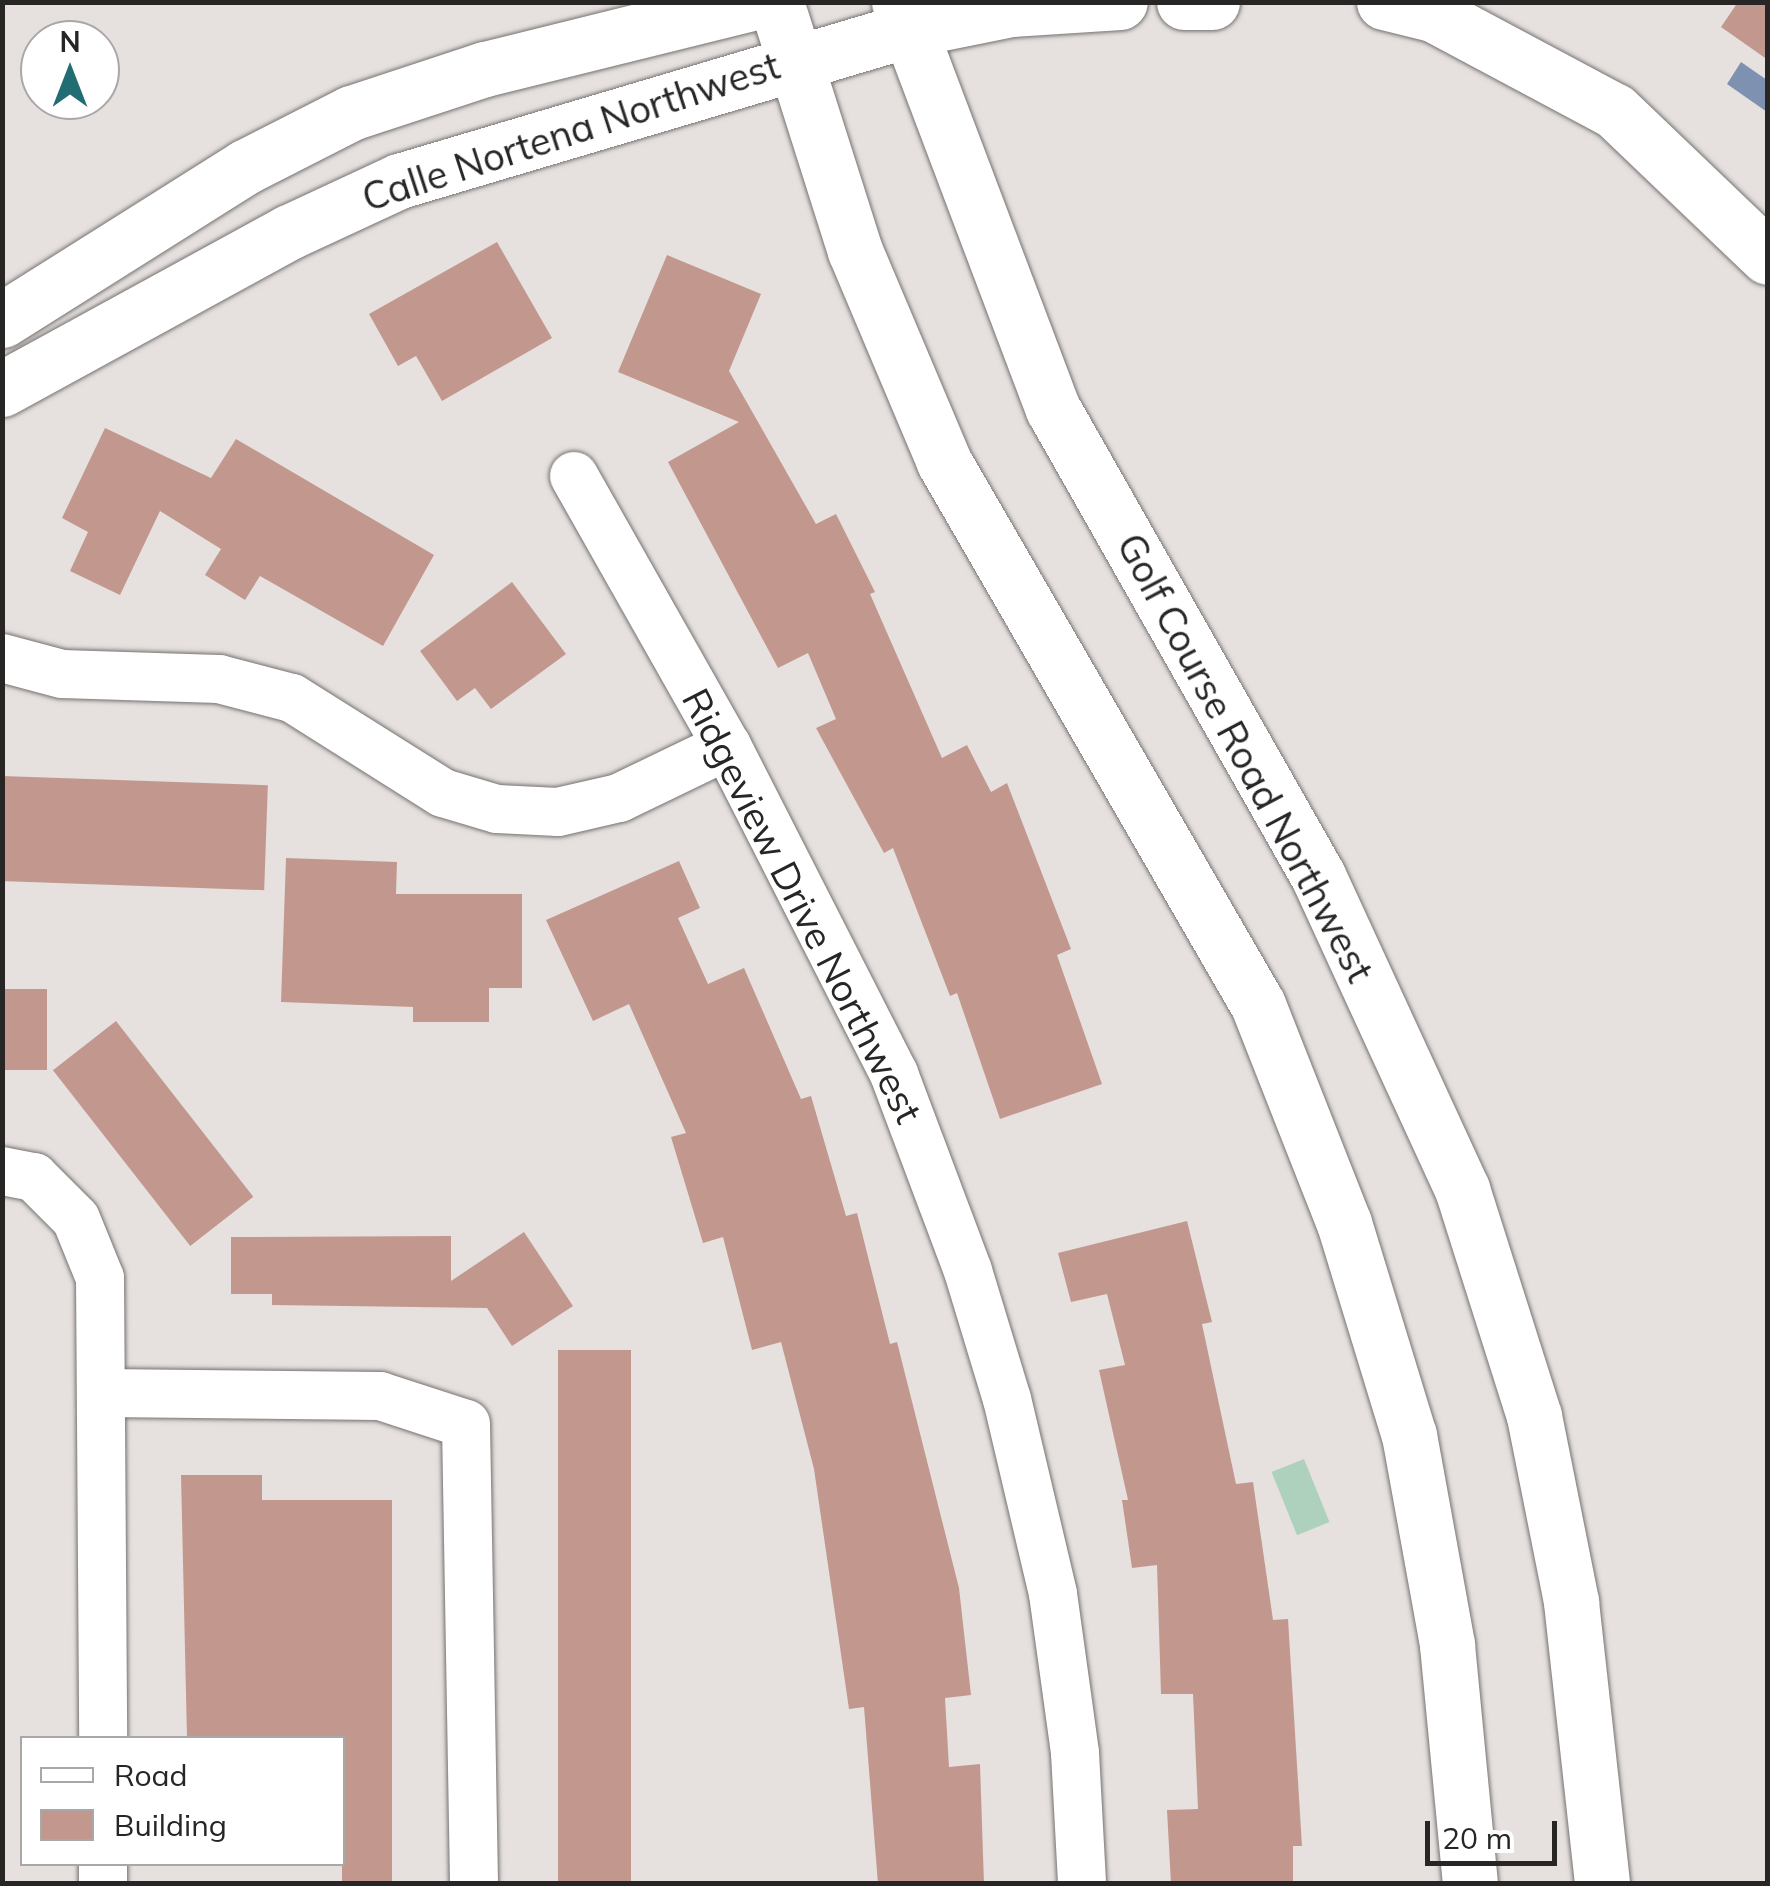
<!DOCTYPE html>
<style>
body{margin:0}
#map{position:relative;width:1770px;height:1886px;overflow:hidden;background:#e6e1df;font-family:Mulish,sans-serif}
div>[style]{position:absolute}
.green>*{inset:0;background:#add1bc;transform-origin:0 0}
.water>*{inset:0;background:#7e91b1}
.building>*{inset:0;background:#c2988e;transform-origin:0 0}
.roads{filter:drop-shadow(0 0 2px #767270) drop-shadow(0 0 2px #767270)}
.minor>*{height:48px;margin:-24px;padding:0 24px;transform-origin:24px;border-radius:24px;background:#fff}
.tertiary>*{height:55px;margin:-27.5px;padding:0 27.5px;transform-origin:27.5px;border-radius:27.5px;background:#fff}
.secondary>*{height:55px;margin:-27.5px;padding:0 27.5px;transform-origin:27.5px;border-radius:27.5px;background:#fff}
span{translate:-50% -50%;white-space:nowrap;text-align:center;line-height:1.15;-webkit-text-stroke:9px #fff;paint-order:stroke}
.street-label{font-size:38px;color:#282625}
.frame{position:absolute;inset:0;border:5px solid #282625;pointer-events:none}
.legend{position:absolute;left:20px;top:1736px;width:325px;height:130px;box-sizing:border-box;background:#fff;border:2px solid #a9a8a8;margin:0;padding:12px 18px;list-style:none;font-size:30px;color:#282625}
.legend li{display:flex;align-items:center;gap:20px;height:50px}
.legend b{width:50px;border:2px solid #a9a8a8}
.north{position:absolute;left:20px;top:20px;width:100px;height:100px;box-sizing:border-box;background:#fff;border:2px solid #a9a8a8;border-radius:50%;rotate:0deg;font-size:28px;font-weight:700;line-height:40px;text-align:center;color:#282625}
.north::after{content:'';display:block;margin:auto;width:35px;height:45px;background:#226d73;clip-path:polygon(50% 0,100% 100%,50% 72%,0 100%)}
.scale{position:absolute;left:1425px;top:1821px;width:132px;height:45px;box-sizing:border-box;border:5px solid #282625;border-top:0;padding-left:12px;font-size:30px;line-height:35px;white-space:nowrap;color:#282625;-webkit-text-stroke:8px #fff;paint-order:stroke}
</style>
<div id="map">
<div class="green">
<div style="left:1304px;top:1459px;width:68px;height:35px;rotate:68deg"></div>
</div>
<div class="water">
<div style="clip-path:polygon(1741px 62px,1767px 80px,1767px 112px,1727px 84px)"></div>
</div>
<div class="building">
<div style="clip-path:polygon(1738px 2px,1768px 2px,1768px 60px,1721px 27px)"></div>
<div style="clip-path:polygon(497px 242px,552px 338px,442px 401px,416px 356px,398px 366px,369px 314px)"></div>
<div style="clip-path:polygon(667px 255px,761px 294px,729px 371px,816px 524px,836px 514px,875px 592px,870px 594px,942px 758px,967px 745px,991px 792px,1007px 783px,1071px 949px,1057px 955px,1102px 1084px,1000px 1119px,957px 993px,950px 996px,893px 848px,884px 853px,816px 728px,836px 719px,808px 653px,778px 668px,668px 462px,739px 422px,618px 372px)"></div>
<div style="clip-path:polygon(105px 428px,211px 478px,236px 439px,434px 555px,383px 646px,260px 576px,245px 600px,205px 575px,221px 549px,160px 511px,120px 595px,70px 571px,88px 532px,62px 518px)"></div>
<div style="clip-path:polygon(512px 582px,566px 654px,491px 709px,475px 688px,457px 701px,420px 651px)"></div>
<div style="left:2px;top:776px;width:266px;height:105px;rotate:2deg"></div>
<div style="clip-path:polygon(286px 858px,397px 862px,396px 894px,522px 894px,522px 988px,489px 988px,489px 1022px,413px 1022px,413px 1007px,281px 1002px)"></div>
<div style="clip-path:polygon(679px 861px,700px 908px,678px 918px,708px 984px,744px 968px,801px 1099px,811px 1096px,846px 1216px,857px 1213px,890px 1344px,897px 1342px,959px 1588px,971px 1695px,945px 1698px,949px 1767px,980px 1764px,984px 1884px,878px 1884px,864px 1707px,849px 1709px,814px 1469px,781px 1342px,752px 1350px,723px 1237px,703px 1243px,671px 1137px,686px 1133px,629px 1004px,593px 1021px,546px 920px)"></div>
<div style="left:2px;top:989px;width:45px;height:81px"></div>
<div style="left:116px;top:1021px;width:223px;height:80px;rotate:52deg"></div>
<div style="clip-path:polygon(1187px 1221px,1212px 1322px,1202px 1324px,1236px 1484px,1253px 1482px,1273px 1620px,1288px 1619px,1302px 1846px,1293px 1846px,1293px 1884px,1171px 1884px,1167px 1810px,1198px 1809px,1193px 1694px,1161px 1694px,1157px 1565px,1132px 1568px,1122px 1500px,1128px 1500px,1099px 1370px,1125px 1365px,1107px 1294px,1071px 1302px,1058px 1253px)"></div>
<div style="clip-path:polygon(524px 1232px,573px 1306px,512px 1346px,487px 1308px,272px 1305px,272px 1294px,231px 1294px,231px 1237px,451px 1236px,451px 1281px)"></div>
<div style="left:558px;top:1350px;width:73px;height:534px"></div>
<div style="clip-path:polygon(181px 1475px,262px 1475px,262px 1500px,392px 1500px,392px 1884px,342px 1884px,342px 1738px,187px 1738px)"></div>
</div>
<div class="roads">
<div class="minor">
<div style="left:574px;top:476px;width:310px;rotate:60.5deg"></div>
<div style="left:727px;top:746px;width:368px;rotate:63deg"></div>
<div style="left:894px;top:1074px;width:210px;rotate:69.4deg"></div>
<div style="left:968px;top:1271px;width:134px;rotate:73.1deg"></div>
<div style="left:1007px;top:1399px;width:200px;rotate:76.7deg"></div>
<div style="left:1053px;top:1594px;width:161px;rotate:82.1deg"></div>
<div style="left:1075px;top:1753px;width:131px;rotate:86.9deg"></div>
<div style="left:2px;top:658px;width:62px;rotate:14.9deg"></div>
<div style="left:62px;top:674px;width:157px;rotate:1.8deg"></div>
<div style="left:219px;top:679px;width:75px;rotate:14.6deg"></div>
<div style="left:292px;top:698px;width:178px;rotate:32.2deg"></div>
<div style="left:443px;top:793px;width:56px;rotate:16.5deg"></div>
<div style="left:497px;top:809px;width:61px;rotate:2.8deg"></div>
<div style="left:558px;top:812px;width:63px;rotate:-12.9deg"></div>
<div style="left:619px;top:798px;width:120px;rotate:-25.7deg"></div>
<div style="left:2px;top:1171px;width:33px;rotate:11deg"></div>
<div style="left:34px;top:1177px;width:59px;rotate:45deg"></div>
<div style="left:76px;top:1219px;width:64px;rotate:67.9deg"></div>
<div style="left:100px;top:1278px;width:460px;rotate:89.6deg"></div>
<div style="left:104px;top:1393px;width:276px;rotate:0.6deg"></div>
<div style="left:380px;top:1396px;width:90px;rotate:18deg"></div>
<div style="left:466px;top:1424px;width:460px;rotate:89deg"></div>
<div style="left:103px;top:1884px;width:20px;rotate:-90deg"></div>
</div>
<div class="tertiary">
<div style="left:1184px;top:2px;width:28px"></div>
<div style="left:1384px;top:2px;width:50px;rotate:13.8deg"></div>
<div style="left:1433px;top:14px;width:206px;rotate:28.1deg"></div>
<div style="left:1615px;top:111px;width:211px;rotate:43.7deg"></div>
<div style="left:2px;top:320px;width:287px;rotate:-32.2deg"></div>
<div style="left:245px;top:167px;width:119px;rotate:-27deg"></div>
<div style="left:351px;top:113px;width:141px;rotate:-18.2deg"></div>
<div style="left:485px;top:69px;width:279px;rotate:-13.9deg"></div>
<div style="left:2px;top:389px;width:327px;rotate:-28.7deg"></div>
<div style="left:289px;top:232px;width:121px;rotate:-24.9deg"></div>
<div style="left:399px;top:181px;width:530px;rotate:-16.55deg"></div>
<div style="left:907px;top:30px;width:106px;rotate:-11.4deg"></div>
<div style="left:1011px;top:9px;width:109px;rotate:-3.7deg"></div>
</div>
<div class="secondary">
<div style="left:776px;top:2px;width:261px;rotate:72.4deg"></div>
<div style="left:855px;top:251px;width:229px;rotate:67.1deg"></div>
<div style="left:944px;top:462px;width:627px;rotate:59.96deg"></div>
<div style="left:1258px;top:1005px;width:234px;rotate:68.5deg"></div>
<div style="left:1344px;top:1223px;width:222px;rotate:73deg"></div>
<div style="left:1409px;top:1435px;width:213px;rotate:79.7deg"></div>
<div style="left:1447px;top:1645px;width:240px;rotate:84.5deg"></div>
<div style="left:899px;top:2px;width:435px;rotate:69.3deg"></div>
<div style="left:1053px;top:409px;width:537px;rotate:60.43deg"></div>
<div style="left:1318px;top:876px;width:345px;rotate:65.3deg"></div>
<div style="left:1462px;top:1189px;width:238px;rotate:72.4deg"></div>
<div style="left:1534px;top:1416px;width:190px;rotate:78.7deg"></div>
<div style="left:1571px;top:1602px;width:284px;rotate:83.7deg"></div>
</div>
</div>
<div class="street-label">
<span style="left:571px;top:132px;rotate:-18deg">Calle Nortena Northwest</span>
<span style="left:1245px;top:758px;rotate:62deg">Golf Course Road Northwest</span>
<span style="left:802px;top:906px;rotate:63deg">Ridgeview Drive Northwest</span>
</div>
<div class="frame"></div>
<ul class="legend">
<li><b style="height:12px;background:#fff"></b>Road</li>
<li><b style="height:28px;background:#c2988e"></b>Building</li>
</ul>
<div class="north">N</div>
<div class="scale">20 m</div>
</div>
